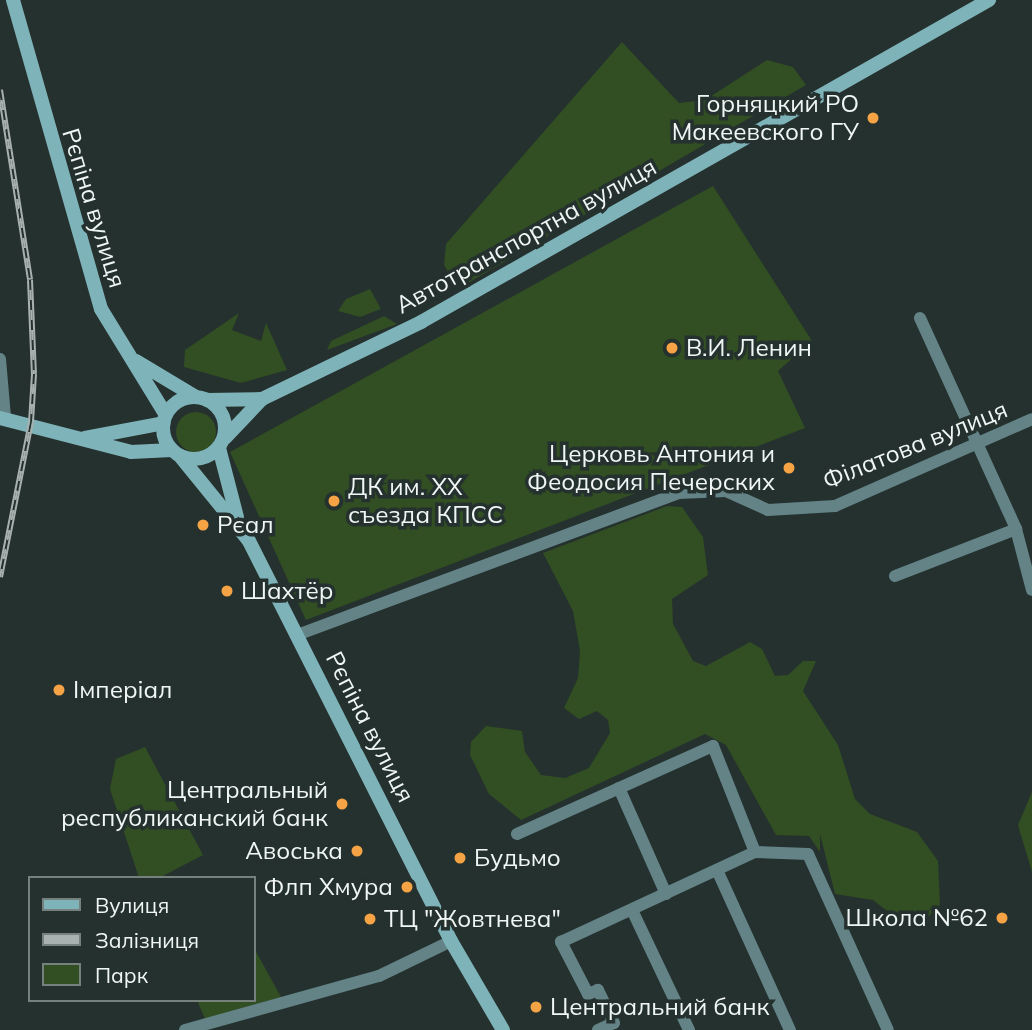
<!DOCTYPE html>
<meta charset="utf-8">
<style>
body{margin:0}
#map{position:relative;width:1032px;height:1030px;overflow:hidden;background:#25312e;font-family:Mulish,sans-serif}
div>[style]{position:absolute}
.green>*{inset:0;background:#324e23}
.round{border-radius:50%}
.street>*{height:12px;margin:-6px;padding:0 6px;transform-origin:6px;border-radius:6px;background:#638387}
.secondary>*{height:14px;margin:-7px;padding:0 7px;transform-origin:7px;border-radius:7px;background:#7fb3ba}
.secondary>.ring{margin:-7px;padding:0;box-sizing:content-box;background:none;border:14px solid #7fb3ba;border-radius:50%}
.rail>*{height:6px;margin-top:-3px;transform-origin:0;background:repeating-linear-gradient(90deg,#25312e 0 10px,#a8b1af 0 20px);box-sizing:border-box;border-block:2px solid #a8b1af}
.dots>*{width:19px;height:19px;translate:-50% -50%;box-sizing:border-box;border:4px solid #25312e;border-radius:50%}
span{translate:-50% -50%;white-space:nowrap;text-align:center;line-height:1.15;-webkit-text-stroke:7px #25312e;paint-order:stroke}
.poi-label{font-size:24px;color:#eff6f4}
.right{translate:-100% -50%;text-align:right}
.left{translate:0 -50%;text-align:left}
.street-label{font-size:24px;color:#eff6f4}
.legend{position:absolute;left:28px;top:876px;width:228px;height:126px;box-sizing:border-box;background:#25312e;border:2px solid #76807d;margin:0;padding:9px 12px;list-style:none;font-size:21px;color:#eff6f4}
.legend li{display:flex;align-items:center;gap:14px;height:35px}
.legend b{width:35px;border:2px solid #76807d}
</style>
<div id="map">
<div class="green">
<div style="clip-path:polygon(622px 42px,679px 103px,705px 100px,767px 60px,793px 67px,806px 85px,468px 283px,451px 277px,444px 265px,446px 244px)"></div>
<div style="clip-path:polygon(713px 186px,812px 341px,778px 371px,805px 428px,306px 620px,230px 452px)"></div>
<div style="clip-path:polygon(370px 289px,381px 309px,360px 317px,338px 311px,346px 299px)"></div>
<div style="clip-path:polygon(239px 313px,232px 330px,261px 341px,266px 323px,287px 370px,241px 383px,184px 367px,185px 350px)"></div>
<div style="clip-path:polygon(384px 316px,397px 324px,327px 350px,331px 341px)"></div>
<div class="round" style="left:176px;top:412px;width:40px;height:40px"></div>
<div style="clip-path:polygon(667px 506px,682px 507px,703px 537px,708px 575px,672px 599px,673px 624px,693px 661px,706px 666px,750px 642px,762px 649px,775px 676px,788px 675px,803px 661px,816px 661px,803px 691px,838px 745px,855px 799px,870px 814px,917px 832px,938px 861px,940px 905px,926px 919px,900px 921px,873px 900px,835px 894px,820px 834px,820px 852px,809px 836px,776px 835px,726px 745px,705px 734px,521px 820px,489px 794px,470px 755px,471px 742px,486px 726px,522px 731px,525px 752px,541px 775px,565px 778px,589px 768px,610px 733px,608px 720px,597px 711px,579px 719px,564px 708px,578px 678px,580px 651px,573px 611px,543px 553px)"></div>
<div style="clip-path:polygon(145px 747px,203px 855px,159px 878px,139px 878px,110px 789px,116px 759px)"></div>
<div style="clip-path:polygon(1032px 792px,1032px 872px,1018px 825px)"></div>
<div style="clip-path:polygon(254px 948px,281px 997px,205px 1019px,197px 1000px,254px 1000px)"></div>
</div>
<div class="street">
<div style="left:920px;top:318px;width:232px;rotate:65.5deg"></div>
<div style="left:1016px;top:529px;width:63px;rotate:75.3deg"></div>
<div style="left:0;top:359px;width:58px;rotate:85.1deg"></div>
<div style="left:895px;top:576px;width:130px;rotate:-21.2deg"></div>
<div style="left:297px;top:635px;width:407px;rotate:-20.4deg"></div>
<div style="left:678px;top:493px;width:48px;rotate:-2.4deg"></div>
<div style="left:726px;top:491px;width:46px;rotate:24.3deg"></div>
<div style="left:768px;top:510px;width:67px;rotate:-3.4deg"></div>
<div style="left:835px;top:506px;width:215px;rotate:-23.8deg"></div>
<div style="left:619px;top:788px;width:116px;rotate:66.1deg"></div>
<div style="left:517px;top:834px;width:215px;rotate:-24.2deg"></div>
<div style="left:713px;top:746px;width:114px;rotate:68.4deg"></div>
<div style="left:717px;top:870px;width:176px;rotate:65.5deg"></div>
<div style="left:632px;top:910px;width:133px;rotate:64.6deg"></div>
<div style="left:185px;top:1030px;width:201px;rotate:-15.6deg"></div>
<div style="left:379px;top:976px;width:80px;rotate:-25.9deg"></div>
<div style="left:598px;top:1030px;width:17px;rotate:-24deg"></div>
<div style="left:614px;top:1023px;width:37px;rotate:-116deg"></div>
<div style="left:598px;top:990px;width:11px;rotate:158deg"></div>
<div style="left:588px;top:994px;width:59px;rotate:-117.4deg"></div>
<div style="left:561px;top:942px;width:214px;rotate:-24.9deg"></div>
<div style="left:755px;top:852px;width:53px;rotate:2.2deg"></div>
<div style="left:808px;top:854px;width:193px;rotate:65.6deg"></div>
</div>
<div class="secondary">
<div style="left:13px;top:0;width:321px;rotate:74.1deg"></div>
<div style="left:101px;top:309px;width:124px;rotate:58.5deg"></div>
<div style="left:136px;top:361px;width:70px;rotate:31deg"></div>
<div class="ring" style="left:163px;top:397px;width:48px;height:48px"></div>
<div style="left:207px;top:400px;width:55px;rotate:-1deg"></div>
<div style="left:262px;top:399px;width:177px;rotate:-25.8deg"></div>
<div style="left:421px;top:322px;width:653px;rotate:-29.55deg"></div>
<div style="left:0;top:418px;width:135px;rotate:14.5deg"></div>
<div style="left:131px;top:452px;width:41px;rotate:-2.8deg"></div>
<div style="left:85px;top:438px;width:80px;rotate:-10.8deg"></div>
<div style="left:225px;top:438px;width:52px;rotate:-46.5deg"></div>
<div style="left:219px;top:448px;width:71px;rotate:75.4deg"></div>
<div style="left:180px;top:456px;width:109px;rotate:50.9deg"></div>
<div style="left:249px;top:541px;width:448px;rotate:63.2deg"></div>
<div style="left:451px;top:941px;width:103px;rotate:59.7deg"></div>
</div>
<div class="rail">
<div style="left:0;top:90px;width:192px;rotate:81deg"></div>
<div style="left:30px;top:280px;width:94px;rotate:87.6deg"></div>
<div style="left:34px;top:374px;width:48px;rotate:93.6deg"></div>
<div style="left:31px;top:422px;width:158px;rotate:101.3deg"></div>
</div>
<div class="dots">
<div style="left:873px;top:118px;background:#f5a345"></div>
<div style="left:672px;top:348px;background:#f5a345"></div>
<div style="left:789px;top:468px;background:#f5a345"></div>
<div style="left:334px;top:501px;background:#f5a345"></div>
<div style="left:203px;top:525px;background:#f5a345"></div>
<div style="left:227px;top:591px;background:#f5a345"></div>
<div style="left:59px;top:690px;background:#f5a345"></div>
<div style="left:342px;top:804px;background:#f5a345"></div>
<div style="left:357px;top:851px;background:#f5a345"></div>
<div style="left:460px;top:858px;background:#f5a345"></div>
<div style="left:407px;top:887px;background:#f5a345"></div>
<div style="left:1002px;top:918px;background:#f5a345"></div>
<div style="left:370px;top:919px;background:#f5a345"></div>
<div style="left:536px;top:1007px;background:#f5a345"></div>
</div>
<div class="poi-label">
<span class="right" style="left:859px;top:118px">Горняцкий РО<br>Макеевского ГУ</span>
<span class="left" style="left:686px;top:348px">В.И. Ленин</span>
<span class="right" style="left:775px;top:468px">Церковь Антония и<br>Феодосия Печерских</span>
<span class="left" style="left:348px;top:501px">ДК им. XX<br>съезда КПСС</span>
<span class="left" style="left:217px;top:525px">Рєал</span>
<span class="left" style="left:241px;top:591px">Шахтёр</span>
<span class="left" style="left:73px;top:690px">Імперіал</span>
<span class="right" style="left:328px;top:804px">Центральный<br>республиканский банк</span>
<span class="right" style="left:343px;top:851px">Авоська</span>
<span class="left" style="left:474px;top:858px">Будьмо</span>
<span class="right" style="left:393px;top:887px">Флп Хмура</span>
<span class="right" style="left:988px;top:918px">Школа №62</span>
<span class="left" style="left:384px;top:919px">ТЦ "Жовтнева"</span>
<span class="left" style="left:550px;top:1007px">Центральний банк</span>
</div>
<div class="street-label">
<span style="left:94px;top:208px;rotate:73deg">Рєпіна вулиця</span>
<span style="left:526px;top:236px;rotate:-29deg">Автотранспортна вулиця</span>
<span style="left:915px;top:445px;rotate:-22deg">Філатова вулиця</span>
<span style="left:370px;top:727px;rotate:63deg">Рєпіна вулиця</span>
</div>
<ul class="legend">
<li><b style="height:9px;background:#7fb3ba"></b>Вулиця</li>
<li><b style="height:9px;background:#a8b1af"></b>Залізниця</li>
<li><b style="height:19px;background:#324e23"></b>Парк</li>
</ul>
</div>
